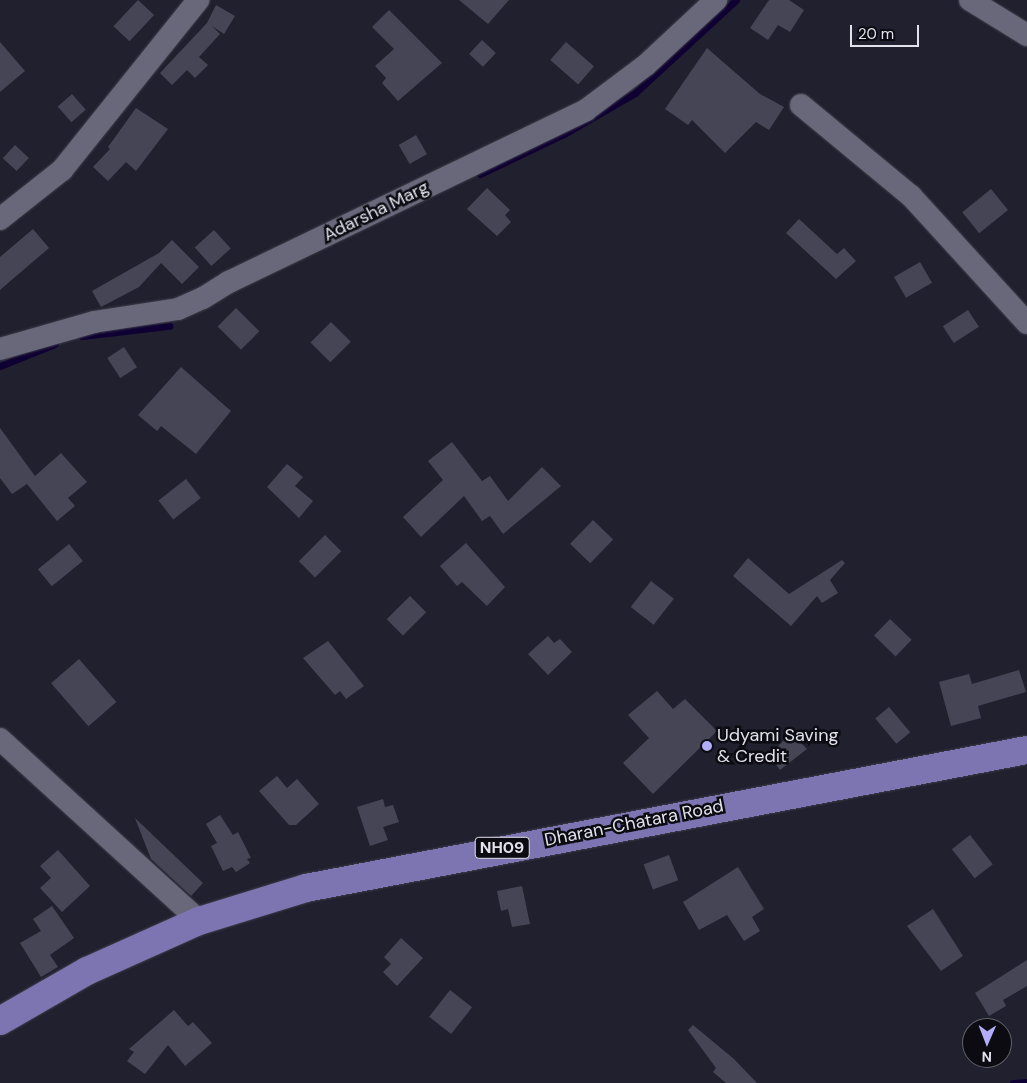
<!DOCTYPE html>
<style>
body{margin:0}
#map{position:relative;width:1027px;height:1083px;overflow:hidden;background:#21202f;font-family:"DM Sans",sans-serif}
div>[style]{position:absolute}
.stream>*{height:7px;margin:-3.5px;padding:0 3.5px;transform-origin:3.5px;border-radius:3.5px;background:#0f0033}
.building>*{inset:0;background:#464556;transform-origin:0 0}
.roads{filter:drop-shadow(0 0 1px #3f3e4a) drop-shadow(0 0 1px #3f3e4a)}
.street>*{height:22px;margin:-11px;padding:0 11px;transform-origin:11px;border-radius:11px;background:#69687a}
.primary>*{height:28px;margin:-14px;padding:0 14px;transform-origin:14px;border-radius:14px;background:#7c75b2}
.dots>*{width:14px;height:14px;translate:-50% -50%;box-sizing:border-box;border:2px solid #0b0b11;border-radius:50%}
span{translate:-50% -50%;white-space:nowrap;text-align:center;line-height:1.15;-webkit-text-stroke:5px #0b0b11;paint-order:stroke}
.shield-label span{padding:1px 4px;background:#0b0b11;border:1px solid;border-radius:4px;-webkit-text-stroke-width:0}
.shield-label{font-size:16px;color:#e2e1ec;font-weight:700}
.street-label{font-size:18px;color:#e2e1ec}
.poi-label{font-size:18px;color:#e2e1ec}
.left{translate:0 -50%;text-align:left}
.north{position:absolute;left:962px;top:1018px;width:50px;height:50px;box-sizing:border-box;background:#0b0b11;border:1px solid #616169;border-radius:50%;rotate:181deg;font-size:14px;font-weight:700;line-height:20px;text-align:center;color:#e2e1ec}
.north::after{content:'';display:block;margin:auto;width:18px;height:22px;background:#b3adf9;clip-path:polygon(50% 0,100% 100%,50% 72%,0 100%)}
.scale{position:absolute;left:850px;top:25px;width:69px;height:22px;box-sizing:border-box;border:2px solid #e2e1ec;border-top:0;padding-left:6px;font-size:15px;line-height:18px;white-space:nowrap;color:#e2e1ec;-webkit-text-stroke:4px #0b0b11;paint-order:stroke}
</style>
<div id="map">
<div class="stream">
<div style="left:480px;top:174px;width:93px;rotate:-25.5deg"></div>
<div style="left:564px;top:134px;width:82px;rotate:-30deg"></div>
<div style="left:635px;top:93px;width:137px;rotate:-42.6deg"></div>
<div style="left:82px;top:336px;width:88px;rotate:-6.6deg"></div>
<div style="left:0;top:366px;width:59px;rotate:-21.8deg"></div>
<div style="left:1013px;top:1083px;width:14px;rotate:-4deg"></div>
</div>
<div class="building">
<div style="left:138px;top:0;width:22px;height:36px;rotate:43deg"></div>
<div style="clip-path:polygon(459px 0,509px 0,488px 24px)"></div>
<div style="clip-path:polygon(769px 0,789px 0,804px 10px,790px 32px,778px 25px,768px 40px,750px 28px)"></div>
<div style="clip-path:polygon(216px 5px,235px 16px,224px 34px,212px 26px,220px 34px,199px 57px,208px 65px,195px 78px,187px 70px,172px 85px,160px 73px,207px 23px)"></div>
<div style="clip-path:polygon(389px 10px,442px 63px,398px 101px,382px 83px,386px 78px,375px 66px,394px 49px,372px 27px)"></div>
<div style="left:482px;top:40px;width:19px;height:19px;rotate:43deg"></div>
<div style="clip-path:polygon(0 42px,25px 71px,0 92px)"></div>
<div style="left:566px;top:42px;width:37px;height:24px;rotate:41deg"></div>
<div style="clip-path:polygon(707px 48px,760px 94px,784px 107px,769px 130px,756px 122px,725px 153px,692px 120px,688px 125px,665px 109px)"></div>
<div style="left:72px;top:94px;width:21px;height:19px;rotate:49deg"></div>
<div style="clip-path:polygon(136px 108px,168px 129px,136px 171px,126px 162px,108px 181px,93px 167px,110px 149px,108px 147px)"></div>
<div style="left:416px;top:135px;width:22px;height:20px;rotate:60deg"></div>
<div style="left:15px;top:145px;width:19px;height:18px;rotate:43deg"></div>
<div style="clip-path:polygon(487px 188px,510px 210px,505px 215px,511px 222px,497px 236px,467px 209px)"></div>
<div style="left:991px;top:189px;width:27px;height:37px;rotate:51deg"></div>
<div style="clip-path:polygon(799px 219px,837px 254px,844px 248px,856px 261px,836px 279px,786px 233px)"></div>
<div style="clip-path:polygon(33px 229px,49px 248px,0 290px,0 257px)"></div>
<div style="left:214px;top:230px;width:25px;height:26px;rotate:48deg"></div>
<div style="clip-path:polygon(172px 240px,199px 267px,182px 284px,161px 263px,139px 287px,101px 307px,92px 291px,159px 253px)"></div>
<div style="left:920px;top:262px;width:24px;height:30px;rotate:60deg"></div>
<div style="left:236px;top:308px;width:33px;height:26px;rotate:45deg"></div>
<div style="left:968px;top:310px;width:20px;height:30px;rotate:57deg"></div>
<div style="left:331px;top:322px;width:28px;height:29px;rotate:45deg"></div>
<div style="left:124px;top:347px;width:24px;height:20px;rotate:57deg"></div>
<div style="clip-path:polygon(181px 367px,231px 411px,196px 454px,161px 426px,157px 431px,138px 415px)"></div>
<div style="clip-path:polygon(0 428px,35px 476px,61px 453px,87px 482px,68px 498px,75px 506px,57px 521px,27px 484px,12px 494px,0 478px)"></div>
<div style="clip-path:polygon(452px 442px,482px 481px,490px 476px,508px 501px,542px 467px,561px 486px,503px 534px,490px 516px,482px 521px,464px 496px,421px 537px,403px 517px,443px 480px,428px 461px)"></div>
<div style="clip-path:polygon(287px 464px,303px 477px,295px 486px,313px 501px,299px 518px,267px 487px)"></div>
<div style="left:186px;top:479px;width:24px;height:35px;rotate:52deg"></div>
<div style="left:593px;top:520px;width:28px;height:33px;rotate:44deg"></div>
<div style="left:325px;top:535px;width:23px;height:37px;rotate:45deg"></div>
<div style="clip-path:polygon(466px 543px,505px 587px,487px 606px,462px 582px,457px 586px,440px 566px)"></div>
<div style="left:69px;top:544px;width:22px;height:40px;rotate:51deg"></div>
<div style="clip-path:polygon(748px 558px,789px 594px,842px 560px,845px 563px,830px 580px,838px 593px,822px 603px,817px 596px,791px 626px,733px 576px)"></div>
<div style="left:651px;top:581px;width:29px;height:33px;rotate:38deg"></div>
<div style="left:410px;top:596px;width:23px;height:33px;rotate:45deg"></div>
<div style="left:890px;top:619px;width:30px;height:23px;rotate:44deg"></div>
<div style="clip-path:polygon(548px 636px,554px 643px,560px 639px,572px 652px,548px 675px,528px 654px)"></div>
<div style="clip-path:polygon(328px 641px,364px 686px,346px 699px,340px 691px,335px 695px,303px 658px)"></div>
<div style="left:79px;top:659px;width:57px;height:37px;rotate:49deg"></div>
<div style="clip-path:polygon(1019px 670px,1026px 692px,978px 706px,981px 718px,951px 726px,939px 682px,969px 674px,972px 684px)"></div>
<div style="clip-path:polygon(657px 691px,673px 709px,685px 699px,717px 731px,653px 794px,623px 763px,649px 738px,628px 715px)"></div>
<div style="left:889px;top:707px;width:33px;height:18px;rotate:50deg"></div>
<div style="clip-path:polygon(791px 733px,807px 749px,780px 770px,769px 755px)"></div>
<div style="clip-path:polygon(277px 776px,287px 788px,297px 779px,319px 804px,296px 825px,289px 825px,259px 791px)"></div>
<div style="clip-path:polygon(383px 799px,385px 807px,393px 805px,399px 822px,383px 827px,388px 840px,370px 846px,357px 807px)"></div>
<div style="clip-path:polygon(220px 815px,233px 835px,238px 832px,251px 858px,247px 859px,250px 863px,236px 872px,232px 867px,223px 871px,211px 846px,217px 843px,206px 824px)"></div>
<div style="clip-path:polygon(135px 818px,203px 883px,191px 896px,151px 859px)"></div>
<div style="left:970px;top:835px;width:37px;height:23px;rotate:52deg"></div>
<div style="clip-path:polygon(58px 850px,90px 886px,62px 912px,40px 888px,51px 878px,40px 866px)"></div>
<div style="left:669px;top:855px;width:27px;height:27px;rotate:70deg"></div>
<div style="clip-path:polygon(738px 867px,764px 909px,752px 917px,760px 931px,744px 941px,727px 915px,699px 930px,683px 902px)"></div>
<div style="clip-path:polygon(522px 886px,530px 924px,512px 927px,508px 909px,501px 911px,497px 891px)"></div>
<div style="clip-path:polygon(52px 906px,74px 938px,50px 955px,58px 967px,41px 977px,20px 943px,41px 931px,33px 919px)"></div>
<div style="clip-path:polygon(933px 909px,963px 956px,941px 971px,907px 926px)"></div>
<div style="clip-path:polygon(401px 938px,423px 958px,397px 986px,383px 972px,391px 964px,384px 957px)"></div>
<div style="clip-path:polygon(1027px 960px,1027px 986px,1003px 1000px,1006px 1006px,989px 1016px,975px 993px)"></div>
<div style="left:450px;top:990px;width:28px;height:34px;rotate:38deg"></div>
<div style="clip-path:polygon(174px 1010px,188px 1026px,193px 1022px,212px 1043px,185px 1066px,168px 1045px,145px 1074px,127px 1061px,134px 1052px,129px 1049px)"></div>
<div style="clip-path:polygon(693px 1025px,734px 1059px,757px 1083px,726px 1083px,713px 1072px,716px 1068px,688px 1030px)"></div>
</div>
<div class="roads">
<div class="street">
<div style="left:970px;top:0;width:67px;rotate:31.6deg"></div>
<div style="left:801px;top:105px;width:143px;rotate:39.6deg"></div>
<div style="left:911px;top:196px;width:172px;rotate:47.6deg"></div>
<div style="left:0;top:219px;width:79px;rotate:-38.3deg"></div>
<div style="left:62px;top:170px;width:218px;rotate:-51.3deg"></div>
<div style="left:0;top:349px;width:98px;rotate:-16deg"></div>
<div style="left:94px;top:322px;width:85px;rotate:-8.8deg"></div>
<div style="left:178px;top:309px;width:27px;rotate:-24deg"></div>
<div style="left:203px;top:298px;width:31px;rotate:-32deg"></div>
<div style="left:229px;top:282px;width:396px;rotate:-25.7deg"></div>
<div style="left:586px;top:110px;width:75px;rotate:-36.9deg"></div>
<div style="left:646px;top:65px;width:96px;rotate:-42.9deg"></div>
<div style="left:0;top:739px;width:270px;rotate:42.4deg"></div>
</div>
<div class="primary">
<div style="left:0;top:1021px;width:100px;rotate:-29.9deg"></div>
<div style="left:87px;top:971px;width:123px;rotate:-24.1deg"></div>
<div style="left:199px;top:921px;width:112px;rotate:-17.1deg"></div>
<div style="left:306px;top:888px;width:734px;rotate:-10.84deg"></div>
</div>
</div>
<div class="dots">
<div style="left:707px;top:746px;background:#b3adf9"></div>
</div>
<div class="shield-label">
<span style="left:502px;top:848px">NH09</span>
</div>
<div class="street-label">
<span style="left:376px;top:211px;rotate:-26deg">Adarsha Marg</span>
<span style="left:634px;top:823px;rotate:-11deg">Dharan-Chatara Road</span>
</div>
<div class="poi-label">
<span class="left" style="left:717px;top:746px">Udyami Saving<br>&amp; Credit</span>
</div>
<div class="north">N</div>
<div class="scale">20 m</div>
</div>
